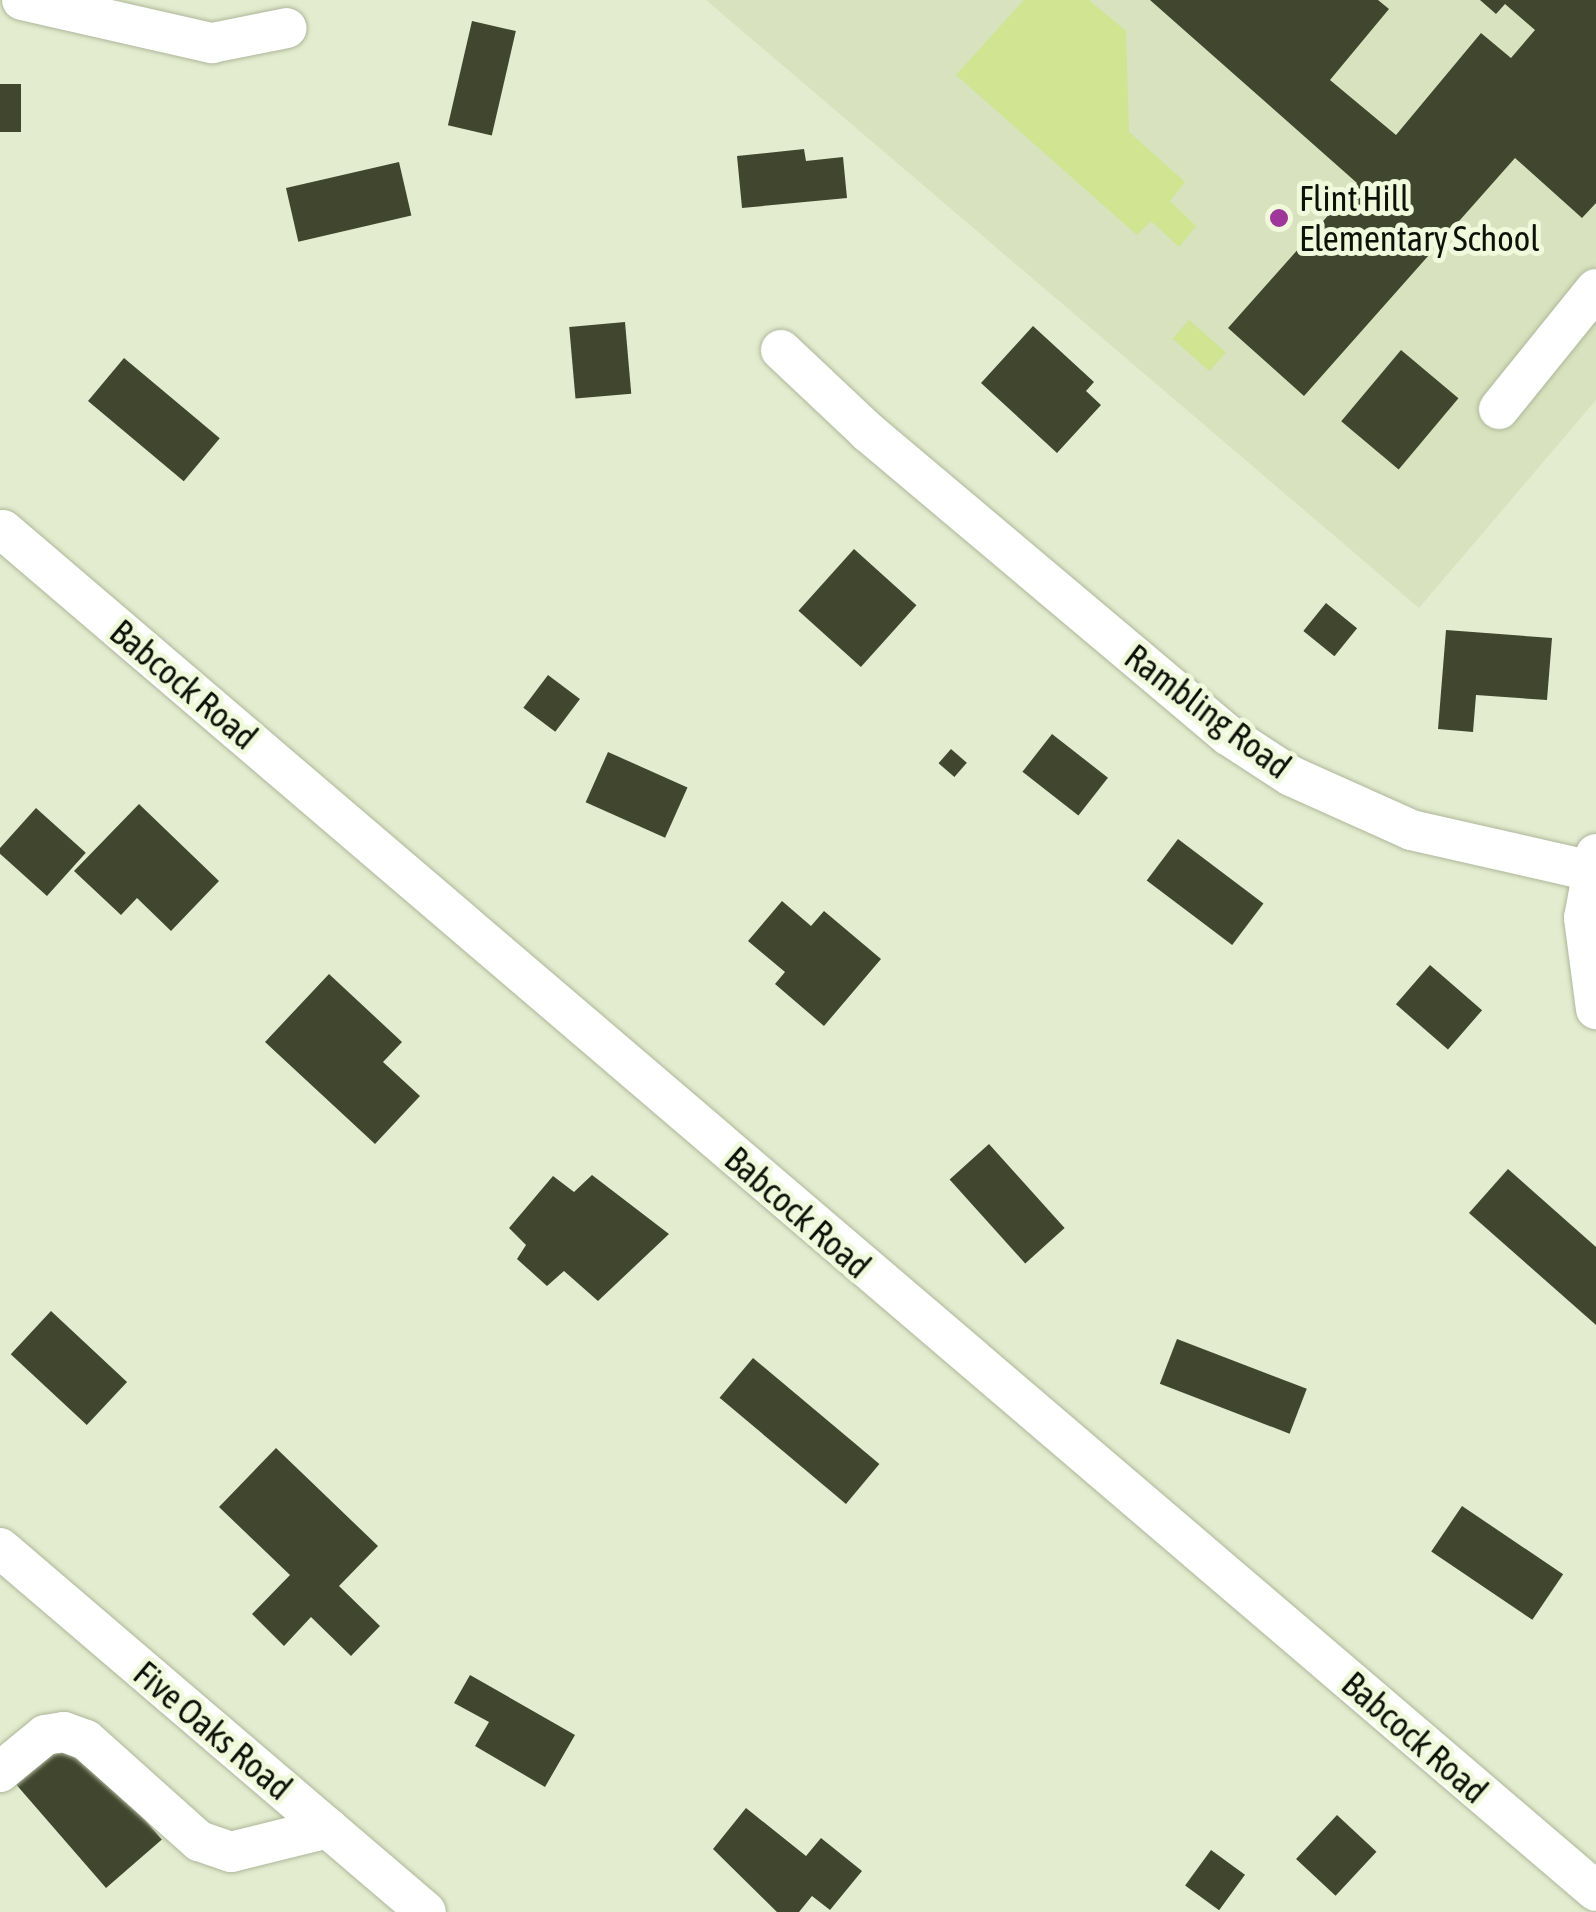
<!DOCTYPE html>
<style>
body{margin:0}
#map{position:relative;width:1596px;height:1912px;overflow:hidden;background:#e4eccf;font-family:"Asap Condensed",sans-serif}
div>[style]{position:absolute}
.built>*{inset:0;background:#d8e2be}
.green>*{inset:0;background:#d0e492;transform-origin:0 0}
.building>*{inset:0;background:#41472f;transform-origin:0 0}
.roads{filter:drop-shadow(0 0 2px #aeb69a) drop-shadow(0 0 2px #aeb69a)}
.minor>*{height:40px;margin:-20px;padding:0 20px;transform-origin:20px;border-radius:20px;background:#fff}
.dots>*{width:28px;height:28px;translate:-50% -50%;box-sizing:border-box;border:5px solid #f1f9dc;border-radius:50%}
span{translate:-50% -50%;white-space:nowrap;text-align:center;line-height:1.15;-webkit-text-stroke:10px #f1f9dc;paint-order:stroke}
.poi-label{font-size:35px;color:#0e1107}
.left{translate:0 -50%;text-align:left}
.street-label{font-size:35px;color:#0e1107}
</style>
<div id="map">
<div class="built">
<div style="clip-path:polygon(706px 0,1596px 0,1596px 400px,1419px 608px)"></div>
</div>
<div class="green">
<div style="clip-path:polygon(1024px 0,1089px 0,1126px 31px,1129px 132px,1185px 182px,1170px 201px,1196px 226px,1179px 247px,1151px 221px,1137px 235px,956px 75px)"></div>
<div style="left:1189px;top:320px;width:49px;height:25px;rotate:41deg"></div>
</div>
<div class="building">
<div style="clip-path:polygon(1150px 0,1378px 0,1389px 9px,1330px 80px,1396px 135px,1481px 33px,1511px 58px,1535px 30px,1505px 4px,1496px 14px,1480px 0,1596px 0,1596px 203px,1582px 218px,1515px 158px,1304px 396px,1228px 328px,1357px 183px)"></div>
<div style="left:472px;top:21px;width:45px;height:107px;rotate:13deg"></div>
<div style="left:0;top:84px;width:21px;height:48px"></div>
<div style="clip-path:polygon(804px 149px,806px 161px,843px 157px,847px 198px,742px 208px,737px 156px)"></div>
<div style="left:399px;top:162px;width:55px;height:116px;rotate:77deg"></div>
<div style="left:625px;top:322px;width:72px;height:56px;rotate:85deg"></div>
<div style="clip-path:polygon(1033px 326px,1094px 382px,1086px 391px,1101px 405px,1057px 453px,981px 383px)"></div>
<div style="left:1401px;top:350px;width:75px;height:93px;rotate:40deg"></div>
<div style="left:124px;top:358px;width:125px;height:56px;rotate:40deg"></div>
<div style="left:854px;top:549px;width:84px;height:83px;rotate:42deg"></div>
<div style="left:1326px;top:603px;width:40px;height:36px;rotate:39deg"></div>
<div style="clip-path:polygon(1446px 630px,1552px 638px,1547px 700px,1476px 695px,1473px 732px,1438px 729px)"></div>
<div style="left:548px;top:675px;width:40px;height:41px;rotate:37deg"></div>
<div style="left:1052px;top:734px;width:71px;height:48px;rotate:38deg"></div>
<div style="left:951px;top:749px;width:21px;height:19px;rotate:41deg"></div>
<div style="left:608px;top:752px;width:87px;height:55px;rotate:24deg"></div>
<div style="clip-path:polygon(139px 804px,219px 881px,171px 931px,137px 898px,121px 915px,74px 871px)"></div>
<div style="left:36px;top:808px;width:67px;height:58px;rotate:42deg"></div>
<div style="left:1178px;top:839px;width:107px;height:52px;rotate:37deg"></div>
<div style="clip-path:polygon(782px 901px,811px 926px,824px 911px,881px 959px,824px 1026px,775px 984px,785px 972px,748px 941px)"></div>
<div style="left:1430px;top:965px;width:69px;height:52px;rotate:41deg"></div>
<div style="clip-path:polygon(329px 974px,402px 1042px,383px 1062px,420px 1096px,375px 1144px,265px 1042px)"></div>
<div style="left:989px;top:1144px;width:113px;height:53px;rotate:48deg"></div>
<div style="clip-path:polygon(1508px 1169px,1596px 1247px,1596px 1325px,1469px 1213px)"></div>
<div style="clip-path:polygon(592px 1175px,669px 1234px,598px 1301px,564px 1271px,547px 1286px,517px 1259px,526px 1245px,509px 1228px,553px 1176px,574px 1192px)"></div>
<div style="left:51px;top:1311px;width:104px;height:59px;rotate:43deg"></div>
<div style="left:1177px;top:1339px;width:139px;height:48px;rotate:21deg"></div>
<div style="left:753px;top:1358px;width:165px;height:52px;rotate:40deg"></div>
<div style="clip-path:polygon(276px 1448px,378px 1546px,339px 1586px,380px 1626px,351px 1656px,311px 1617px,284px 1646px,252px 1614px,290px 1575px,219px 1507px)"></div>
<div style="left:1462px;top:1506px;width:122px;height:55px;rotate:34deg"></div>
<div style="clip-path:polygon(470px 1675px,575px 1735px,545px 1787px,475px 1746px,489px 1722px,454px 1703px)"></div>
<div style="left:72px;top:1736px;width:137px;height:74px;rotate:49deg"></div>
<div style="clip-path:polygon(746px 1808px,806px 1856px,821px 1838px,862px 1871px,830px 1910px,812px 1896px,799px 1912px,777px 1912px,713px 1849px)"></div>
<div style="left:1337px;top:1815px;width:54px;height:60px;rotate:43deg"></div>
<div style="left:1211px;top:1850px;width:42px;height:44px;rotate:36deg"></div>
</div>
<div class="roads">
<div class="minor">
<div style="left:22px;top:0;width:195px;rotate:12.8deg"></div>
<div style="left:212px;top:43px;width:76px;rotate:-11.3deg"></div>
<div style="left:781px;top:350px;width:120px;rotate:43.3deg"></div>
<div style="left:868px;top:432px;width:471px;rotate:40.1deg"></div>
<div style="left:1228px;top:735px;width:75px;rotate:33.1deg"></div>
<div style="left:1291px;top:776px;width:132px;rotate:24.2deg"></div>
<div style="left:1411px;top:830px;width:185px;rotate:12.8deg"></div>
<div style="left:1499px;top:409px;width:154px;rotate:-51.1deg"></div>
<div style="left:3px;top:530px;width:2095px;rotate:40.51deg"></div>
<div style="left:1596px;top:854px;width:65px;rotate:100.6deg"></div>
<div style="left:1584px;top:918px;width:92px;rotate:82.5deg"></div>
<div style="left:0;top:1548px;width:560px;rotate:40.51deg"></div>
<div style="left:0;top:1772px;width:58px;rotate:-39.4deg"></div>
<div style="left:45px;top:1735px;width:19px;rotate:-9deg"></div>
<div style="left:64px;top:1732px;width:23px;rotate:20deg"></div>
<div style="left:86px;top:1740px;width:152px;rotate:41.8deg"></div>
<div style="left:199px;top:1841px;width:34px;rotate:19deg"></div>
<div style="left:231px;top:1852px;width:100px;rotate:-13.9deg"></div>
</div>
</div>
<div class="dots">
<div style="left:1279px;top:218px;background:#9f379a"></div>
</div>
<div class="poi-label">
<span class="left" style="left:1299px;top:218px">Flint Hill<br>Elementary School</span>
</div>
<div class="street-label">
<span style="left:184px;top:684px;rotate:40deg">Babcock Road</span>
<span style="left:1208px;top:711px;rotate:37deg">Rambling Road</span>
<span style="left:798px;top:1212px;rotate:41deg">Babcock Road</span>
<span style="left:213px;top:1730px;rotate:40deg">Five Oaks Road</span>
<span style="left:1415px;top:1737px;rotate:41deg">Babcock Road</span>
</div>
</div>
